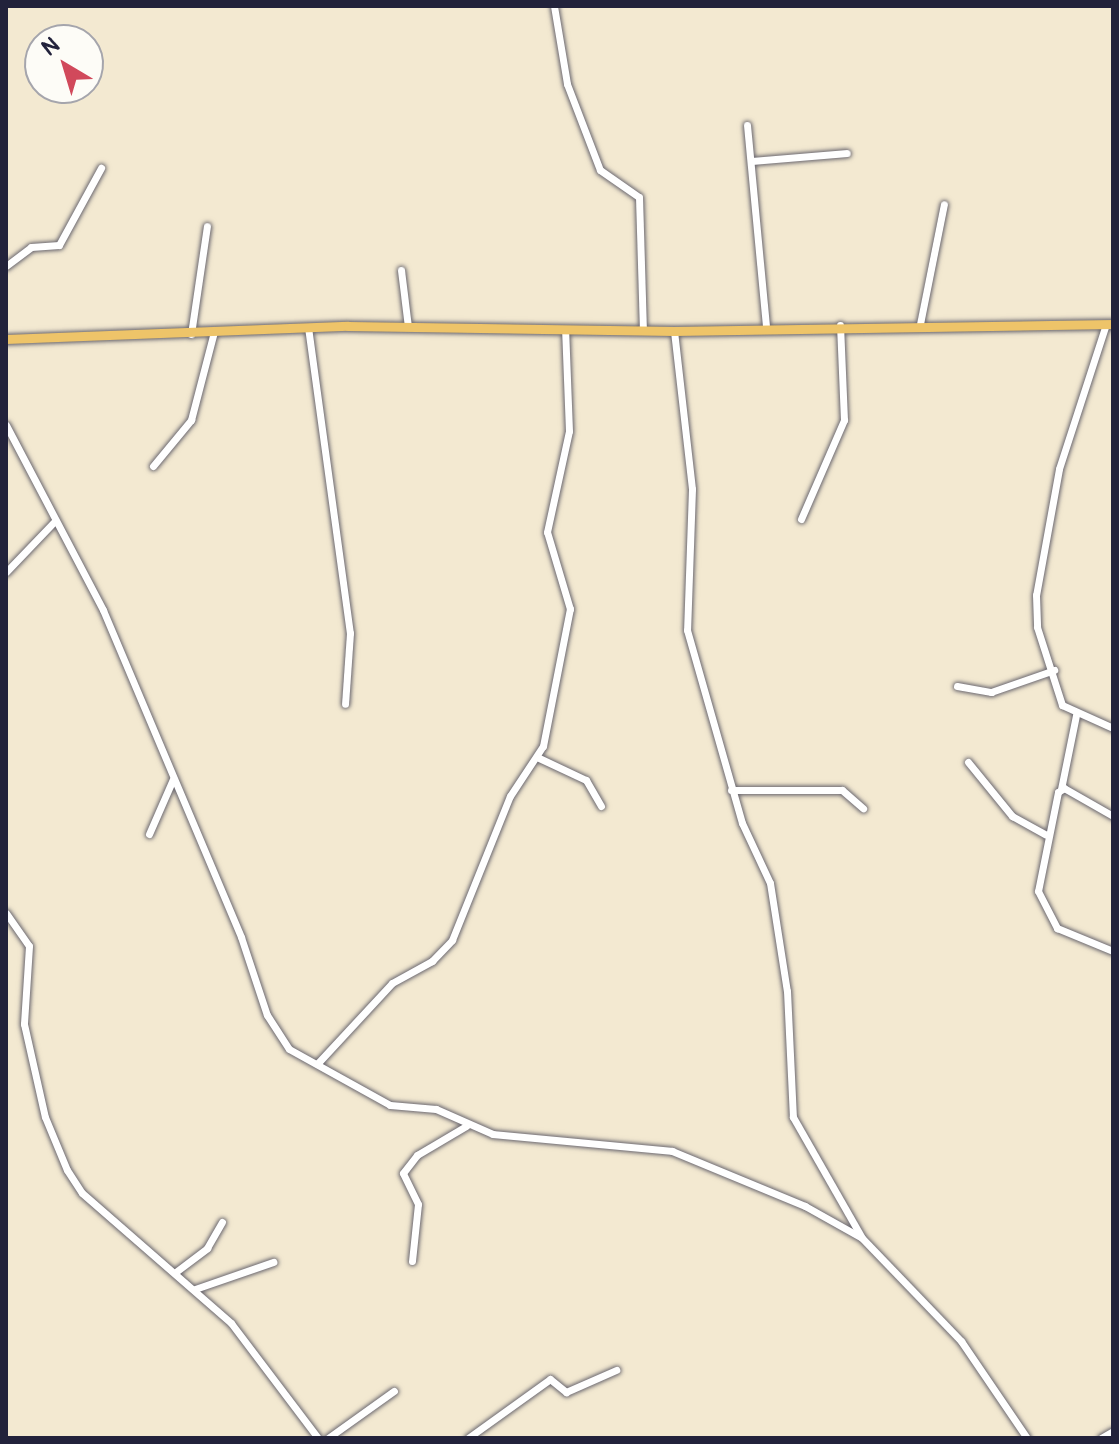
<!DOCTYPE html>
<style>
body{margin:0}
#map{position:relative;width:1119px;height:1444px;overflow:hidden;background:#f3e9d1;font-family:Pangolin,sans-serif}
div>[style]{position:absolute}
.roads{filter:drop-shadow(0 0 2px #6b6870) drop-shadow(0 0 2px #6b6870)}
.minor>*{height:7px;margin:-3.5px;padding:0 3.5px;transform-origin:3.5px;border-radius:3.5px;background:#fff}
.major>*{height:9px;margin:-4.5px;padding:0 4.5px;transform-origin:4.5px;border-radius:4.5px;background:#eec469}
span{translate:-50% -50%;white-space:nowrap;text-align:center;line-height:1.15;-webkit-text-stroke:6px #fdfcf7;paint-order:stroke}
.frame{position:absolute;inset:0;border:8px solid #22223b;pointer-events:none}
.north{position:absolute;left:24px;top:24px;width:80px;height:80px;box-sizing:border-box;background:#fdfcf7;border:2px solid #a5a5ac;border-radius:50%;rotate:322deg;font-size:22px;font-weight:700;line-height:32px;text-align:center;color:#22223b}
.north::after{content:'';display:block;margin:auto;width:28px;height:36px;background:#d1495b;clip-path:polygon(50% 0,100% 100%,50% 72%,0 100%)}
</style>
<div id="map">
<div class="roads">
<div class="minor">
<div style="left:554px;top:6px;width:79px;rotate:80.5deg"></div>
<div style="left:567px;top:84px;width:92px;rotate:69deg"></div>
<div style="left:600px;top:170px;width:47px;rotate:34.7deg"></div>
<div style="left:639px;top:197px;width:133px;rotate:88.3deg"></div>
<div style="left:747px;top:125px;width:201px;rotate:84.6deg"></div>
<div style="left:752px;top:161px;width:95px;rotate:-4.8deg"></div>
<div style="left:6px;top:266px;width:31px;rotate:-37deg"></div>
<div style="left:31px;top:247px;width:28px;rotate:-4deg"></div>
<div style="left:59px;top:245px;width:88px;rotate:-61.4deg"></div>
<div style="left:401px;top:270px;width:57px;rotate:83deg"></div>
<div style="left:920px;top:324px;width:122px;rotate:-78.7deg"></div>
<div style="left:1106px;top:324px;width:152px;rotate:108deg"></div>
<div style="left:1059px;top:469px;width:128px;rotate:100.3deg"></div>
<div style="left:1036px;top:595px;width:32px;rotate:88deg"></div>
<div style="left:1037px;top:627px;width:82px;rotate:72.2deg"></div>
<div style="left:1062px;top:705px;width:56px;rotate:24.3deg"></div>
<div style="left:308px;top:327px;width:309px;rotate:82.2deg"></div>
<div style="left:350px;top:633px;width:71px;rotate:94deg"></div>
<div style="left:674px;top:331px;width:159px;rotate:83.5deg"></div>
<div style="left:692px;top:489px;width:141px;rotate:92deg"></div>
<div style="left:687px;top:630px;width:201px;rotate:74.1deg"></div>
<div style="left:742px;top:823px;width:66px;rotate:65deg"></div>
<div style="left:770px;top:883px;width:109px;rotate:81.1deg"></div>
<div style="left:787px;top:991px;width:126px;rotate:87.3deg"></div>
<div style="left:793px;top:1117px;width:137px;rotate:60.3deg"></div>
<div style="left:191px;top:334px;width:109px;rotate:-81.6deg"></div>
<div style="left:6px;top:425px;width:209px;rotate:62.3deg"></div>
<div style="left:103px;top:610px;width:355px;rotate:67.1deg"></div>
<div style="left:241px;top:937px;width:82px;rotate:71.6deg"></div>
<div style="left:267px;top:1015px;width:40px;rotate:57.1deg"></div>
<div style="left:289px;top:1049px;width:115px;rotate:29deg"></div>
<div style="left:390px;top:1105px;width:46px;rotate:5deg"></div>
<div style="left:436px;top:1109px;width:62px;rotate:23.7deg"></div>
<div style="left:493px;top:1134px;width:180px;rotate:5.4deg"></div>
<div style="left:672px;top:1151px;width:144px;rotate:22.5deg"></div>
<div style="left:805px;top:1206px;width:65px;rotate:29.3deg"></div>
<div style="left:862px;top:1238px;width:143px;rotate:46.1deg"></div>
<div style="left:961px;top:1341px;width:117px;rotate:55.8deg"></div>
<div style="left:153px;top:466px;width:60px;rotate:-50.4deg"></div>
<div style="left:191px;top:420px;width:91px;rotate:-75.4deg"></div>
<div style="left:801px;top:519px;width:108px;rotate:-66.5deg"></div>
<div style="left:844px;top:420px;width:95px;rotate:-92.4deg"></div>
<div style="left:6px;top:572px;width:69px;rotate:-46.2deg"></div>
<div style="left:957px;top:686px;width:35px;rotate:10deg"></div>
<div style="left:991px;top:692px;width:67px;rotate:-19.2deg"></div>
<div style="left:539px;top:758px;width:52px;rotate:25.1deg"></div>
<div style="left:586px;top:780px;width:30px;rotate:60deg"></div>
<div style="left:968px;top:762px;width:70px;rotate:50.8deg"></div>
<div style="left:1012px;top:816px;width:38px;rotate:29deg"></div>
<div style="left:1061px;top:789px;width:76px;rotate:-78.5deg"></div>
<div style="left:731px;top:790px;width:111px"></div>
<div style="left:842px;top:790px;width:28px;rotate:41deg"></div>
<div style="left:1113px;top:816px;width:56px;rotate:-150.3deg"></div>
<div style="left:1064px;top:788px;width:7px;rotate:146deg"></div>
<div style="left:1058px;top:792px;width:101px;rotate:101.4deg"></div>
<div style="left:1038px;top:891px;width:42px;rotate:62.8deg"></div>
<div style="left:1057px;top:928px;width:61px;rotate:22.3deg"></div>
<div style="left:149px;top:834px;width:60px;rotate:-66.4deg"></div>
<div style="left:6px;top:913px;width:40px;rotate:55.1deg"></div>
<div style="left:29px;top:946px;width:78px;rotate:93.7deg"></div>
<div style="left:24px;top:1024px;width:95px;rotate:77.3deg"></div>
<div style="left:45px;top:1117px;width:57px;rotate:67.5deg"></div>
<div style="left:67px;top:1170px;width:27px;rotate:57deg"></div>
<div style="left:82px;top:1193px;width:198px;rotate:41.1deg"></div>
<div style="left:231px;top:1323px;width:144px;rotate:52.9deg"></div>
<div style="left:317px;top:1064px;width:110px;rotate:-47.2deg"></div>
<div style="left:392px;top:983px;width:46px;rotate:-28.8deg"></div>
<div style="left:432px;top:961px;width:29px;rotate:-46deg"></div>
<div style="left:452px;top:940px;width:155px;rotate:-68.1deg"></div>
<div style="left:510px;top:796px;width:60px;rotate:-56.6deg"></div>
<div style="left:543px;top:746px;width:140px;rotate:-78.9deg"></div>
<div style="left:570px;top:609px;width:80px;rotate:-106.6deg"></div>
<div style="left:547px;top:532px;width:103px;rotate:-77.7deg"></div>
<div style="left:569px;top:431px;width:102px;rotate:-92.2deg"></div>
<div style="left:412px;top:1261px;width:57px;rotate:-84deg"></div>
<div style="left:418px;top:1204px;width:34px;rotate:-116deg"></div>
<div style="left:403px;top:1173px;width:23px;rotate:-52deg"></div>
<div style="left:417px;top:1155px;width:57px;rotate:-30.6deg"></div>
<div style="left:177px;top:1271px;width:38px;rotate:-37deg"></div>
<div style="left:207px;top:1248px;width:30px;rotate:-60deg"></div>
<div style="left:195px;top:1289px;width:83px;rotate:-19.1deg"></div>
<div style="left:328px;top:1438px;width:81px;rotate:-35.5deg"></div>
<div style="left:468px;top:1438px;width:101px;rotate:-35.7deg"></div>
<div style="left:550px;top:1379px;width:21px;rotate:39deg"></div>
<div style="left:566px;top:1392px;width:55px;rotate:-23.7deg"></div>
<div style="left:1101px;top:1438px;width:14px;rotate:-30deg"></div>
</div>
<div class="major">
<div style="left:6px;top:339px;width:342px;rotate:-2.2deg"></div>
<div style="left:348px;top:326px;width:326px;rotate:0.9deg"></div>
<div style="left:674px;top:331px;width:439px;rotate:-0.9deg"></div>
</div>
</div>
<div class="frame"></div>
<div class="north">N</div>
</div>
